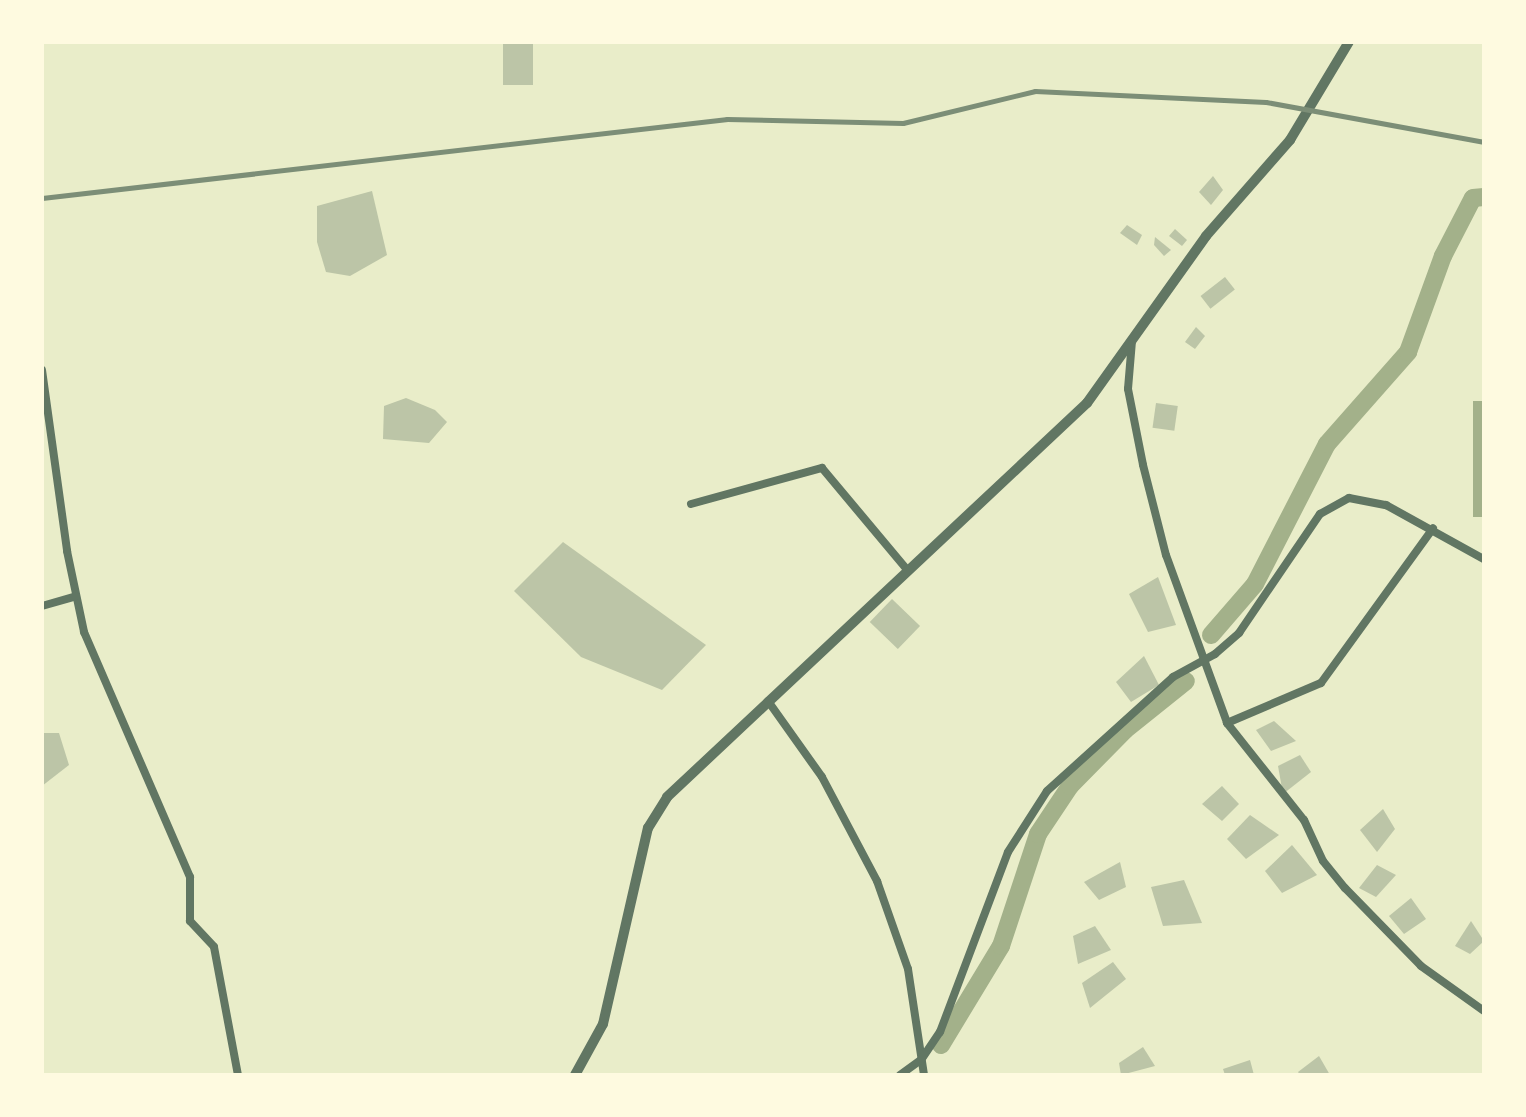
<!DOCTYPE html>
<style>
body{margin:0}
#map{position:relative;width:1526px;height:1117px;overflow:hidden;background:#e9edc9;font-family:Mulish,sans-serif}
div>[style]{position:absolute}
.water>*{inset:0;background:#a3b18a;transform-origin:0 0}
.canal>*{height:18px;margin:-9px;padding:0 9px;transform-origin:9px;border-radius:9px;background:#a3b18a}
.building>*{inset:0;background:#bcc5a7;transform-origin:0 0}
.minor>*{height:8px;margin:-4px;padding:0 4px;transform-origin:4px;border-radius:4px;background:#617663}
.tertiary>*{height:10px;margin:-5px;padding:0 5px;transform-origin:5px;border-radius:5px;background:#617663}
.rail>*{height:5px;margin:-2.5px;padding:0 2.5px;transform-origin:2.5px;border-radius:2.5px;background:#7c8e77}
span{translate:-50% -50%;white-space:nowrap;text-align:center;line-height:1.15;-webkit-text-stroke:6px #fefae0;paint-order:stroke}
.frame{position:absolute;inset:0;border:44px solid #fefae0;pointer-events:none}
</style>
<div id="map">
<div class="water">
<div style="left:1484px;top:401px;width:116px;height:11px;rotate:90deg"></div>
</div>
<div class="canal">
<div style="left:1211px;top:635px;width:67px;rotate:-49.2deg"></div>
<div style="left:1255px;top:584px;width:157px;rotate:-62.8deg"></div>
<div style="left:1327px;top:444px;width:123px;rotate:-48.6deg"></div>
<div style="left:1408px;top:352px;width:102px;rotate:-70deg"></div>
<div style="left:1443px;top:256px;width:65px;rotate:-62.7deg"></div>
<div style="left:1473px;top:198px;width:11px;rotate:-5deg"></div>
<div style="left:941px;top:1045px;width:116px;rotate:-58.8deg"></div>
<div style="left:1001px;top:946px;width:118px;rotate:-71.7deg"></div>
<div style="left:1038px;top:834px;width:58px;rotate:-56.3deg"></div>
<div style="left:1070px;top:786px;width:78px;rotate:-45.5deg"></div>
<div style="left:1125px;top:730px;width:78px;rotate:-38.8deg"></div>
</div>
<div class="building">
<div style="left:503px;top:44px;width:30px;height:41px"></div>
<div style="clip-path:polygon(1213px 176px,1223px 190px,1211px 205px,1199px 192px)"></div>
<div style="clip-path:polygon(372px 191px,387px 255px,350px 276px,326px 272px,317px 242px,317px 206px)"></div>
<div style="clip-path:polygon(1127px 225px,1142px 235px,1137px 245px,1120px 233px)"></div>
<div style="clip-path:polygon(1175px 229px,1187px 240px,1182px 246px,1169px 236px)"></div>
<div style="clip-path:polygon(1155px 237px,1171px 250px,1164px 256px,1154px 245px)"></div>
<div style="left:1225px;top:277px;width:16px;height:31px;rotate:52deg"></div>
<div style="clip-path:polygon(1196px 327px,1205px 336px,1195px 349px,1185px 342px)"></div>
<div style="clip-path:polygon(406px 398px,435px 410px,447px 422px,429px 443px,383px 439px,384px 406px)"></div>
<div style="left:1156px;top:403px;width:22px;height:25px;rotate:8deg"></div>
<div style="clip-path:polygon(563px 542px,706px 645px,662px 690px,581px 657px,514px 591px)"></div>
<div style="clip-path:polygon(1158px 577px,1176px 625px,1148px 632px,1129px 594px)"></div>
<div style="left:892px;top:599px;width:39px;height:32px;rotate:44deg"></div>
<div style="clip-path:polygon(1144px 656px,1159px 685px,1131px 702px,1116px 682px)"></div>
<div style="clip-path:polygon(1274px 721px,1296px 741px,1271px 751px,1256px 730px)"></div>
<div style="clip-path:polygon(42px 733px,59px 733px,69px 765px,42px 786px)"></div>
<div style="clip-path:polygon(1300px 755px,1311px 772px,1283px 794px,1278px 766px)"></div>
<div style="clip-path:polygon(1222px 786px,1239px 804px,1222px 821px,1202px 804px)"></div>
<div style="clip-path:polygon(1383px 809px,1395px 829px,1377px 852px,1360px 830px)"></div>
<div style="clip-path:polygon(1250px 815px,1279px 835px,1246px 859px,1227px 839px)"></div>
<div style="clip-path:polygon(1292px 845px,1317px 875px,1282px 893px,1265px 871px)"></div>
<div style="clip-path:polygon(1120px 862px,1126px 887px,1099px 900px,1084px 882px)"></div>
<div style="clip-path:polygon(1377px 865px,1396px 875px,1376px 897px,1359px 888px)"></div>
<div style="clip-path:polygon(1184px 880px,1202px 923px,1163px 926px,1151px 887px)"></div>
<div style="clip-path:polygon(1411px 898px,1426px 919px,1404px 934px,1389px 916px)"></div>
<div style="clip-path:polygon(1471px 921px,1484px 941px,1470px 954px,1455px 946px)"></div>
<div style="clip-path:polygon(1095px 926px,1111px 950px,1078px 964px,1073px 936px)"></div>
<div style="clip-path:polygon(1113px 962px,1126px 979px,1090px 1008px,1082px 983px)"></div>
<div style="clip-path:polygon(1143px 1047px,1155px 1066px,1121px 1075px,1119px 1063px)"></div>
<div style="clip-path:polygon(1319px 1056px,1330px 1075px,1300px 1075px,1298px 1072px)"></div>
<div style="clip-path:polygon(1250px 1060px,1254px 1075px,1225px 1075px,1223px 1069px)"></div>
</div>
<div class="minor">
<div style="left:1132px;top:341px;width:48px;rotate:94.8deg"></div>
<div style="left:1128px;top:389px;width:77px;rotate:78.8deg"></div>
<div style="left:1143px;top:465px;width:93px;rotate:75.7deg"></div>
<div style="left:1166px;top:555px;width:179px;rotate:70deg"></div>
<div style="left:1227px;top:723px;width:124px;rotate:51.6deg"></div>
<div style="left:1304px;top:820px;width:45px;rotate:65.1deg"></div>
<div style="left:1323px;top:861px;width:35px;rotate:51deg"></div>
<div style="left:1345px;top:888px;width:109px;rotate:45.7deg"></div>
<div style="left:1421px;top:966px;width:77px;rotate:35.5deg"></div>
<div style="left:42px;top:370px;width:183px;rotate:82.1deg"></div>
<div style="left:67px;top:551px;width:83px;rotate:78.1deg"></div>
<div style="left:84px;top:632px;width:267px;rotate:66.6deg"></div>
<div style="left:190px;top:877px;width:44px;rotate:90deg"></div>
<div style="left:190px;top:921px;width:35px;rotate:47deg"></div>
<div style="left:214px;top:947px;width:130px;rotate:79.4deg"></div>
<div style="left:691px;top:504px;width:136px;rotate:-15.4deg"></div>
<div style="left:822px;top:468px;width:134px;rotate:50.1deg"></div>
<div style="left:42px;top:606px;width:35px;rotate:-16deg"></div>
<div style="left:768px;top:701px;width:93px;rotate:54.6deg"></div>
<div style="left:822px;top:777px;width:118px;rotate:62.1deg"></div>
<div style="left:877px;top:881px;width:93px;rotate:70.6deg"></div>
<div style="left:908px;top:969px;width:107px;rotate:81.4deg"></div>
<div style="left:1227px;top:723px;width:102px;rotate:-23.1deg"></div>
<div style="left:1321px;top:683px;width:191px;rotate:-54.1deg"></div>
<div style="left:900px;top:1075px;width:26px;rotate:-36deg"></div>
<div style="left:921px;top:1060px;width:34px;rotate:-56deg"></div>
<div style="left:940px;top:1032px;width:192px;rotate:-69.3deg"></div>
<div style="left:1008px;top:852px;width:72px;rotate:-57.4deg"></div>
<div style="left:1047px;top:791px;width:170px;rotate:-42.1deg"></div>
<div style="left:1173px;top:677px;width:48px;rotate:-28.7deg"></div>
<div style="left:1215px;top:654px;width:32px;rotate:-41deg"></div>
<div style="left:1239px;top:633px;width:144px;rotate:-55.8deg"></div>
<div style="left:1320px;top:514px;width:33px;rotate:-29deg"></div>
<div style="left:1349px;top:498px;width:38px;rotate:11deg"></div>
<div style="left:1386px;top:505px;width:112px;rotate:28.9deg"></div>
</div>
<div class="tertiary">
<div style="left:575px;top:1075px;width:58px;rotate:-61.2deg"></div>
<div style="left:603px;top:1024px;width:201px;rotate:-77.1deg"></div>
<div style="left:648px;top:828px;width:36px;rotate:-58deg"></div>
<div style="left:667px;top:797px;width:576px;rotate:-43.17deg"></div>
<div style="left:1087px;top:403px;width:205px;rotate:-54.5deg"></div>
<div style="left:1206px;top:236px;width:128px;rotate:-48.8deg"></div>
<div style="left:1290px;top:140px;width:114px;rotate:-59deg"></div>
</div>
<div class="rail">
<div style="left:42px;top:198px;width:690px;rotate:-6.58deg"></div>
<div style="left:727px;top:119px;width:176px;rotate:1.3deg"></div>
<div style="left:903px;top:123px;width:136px;rotate:-13.6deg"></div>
<div style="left:1035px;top:91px;width:231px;rotate:2.7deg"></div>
<div style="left:1266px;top:102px;width:222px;rotate:10.4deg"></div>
</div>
<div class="frame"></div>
</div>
